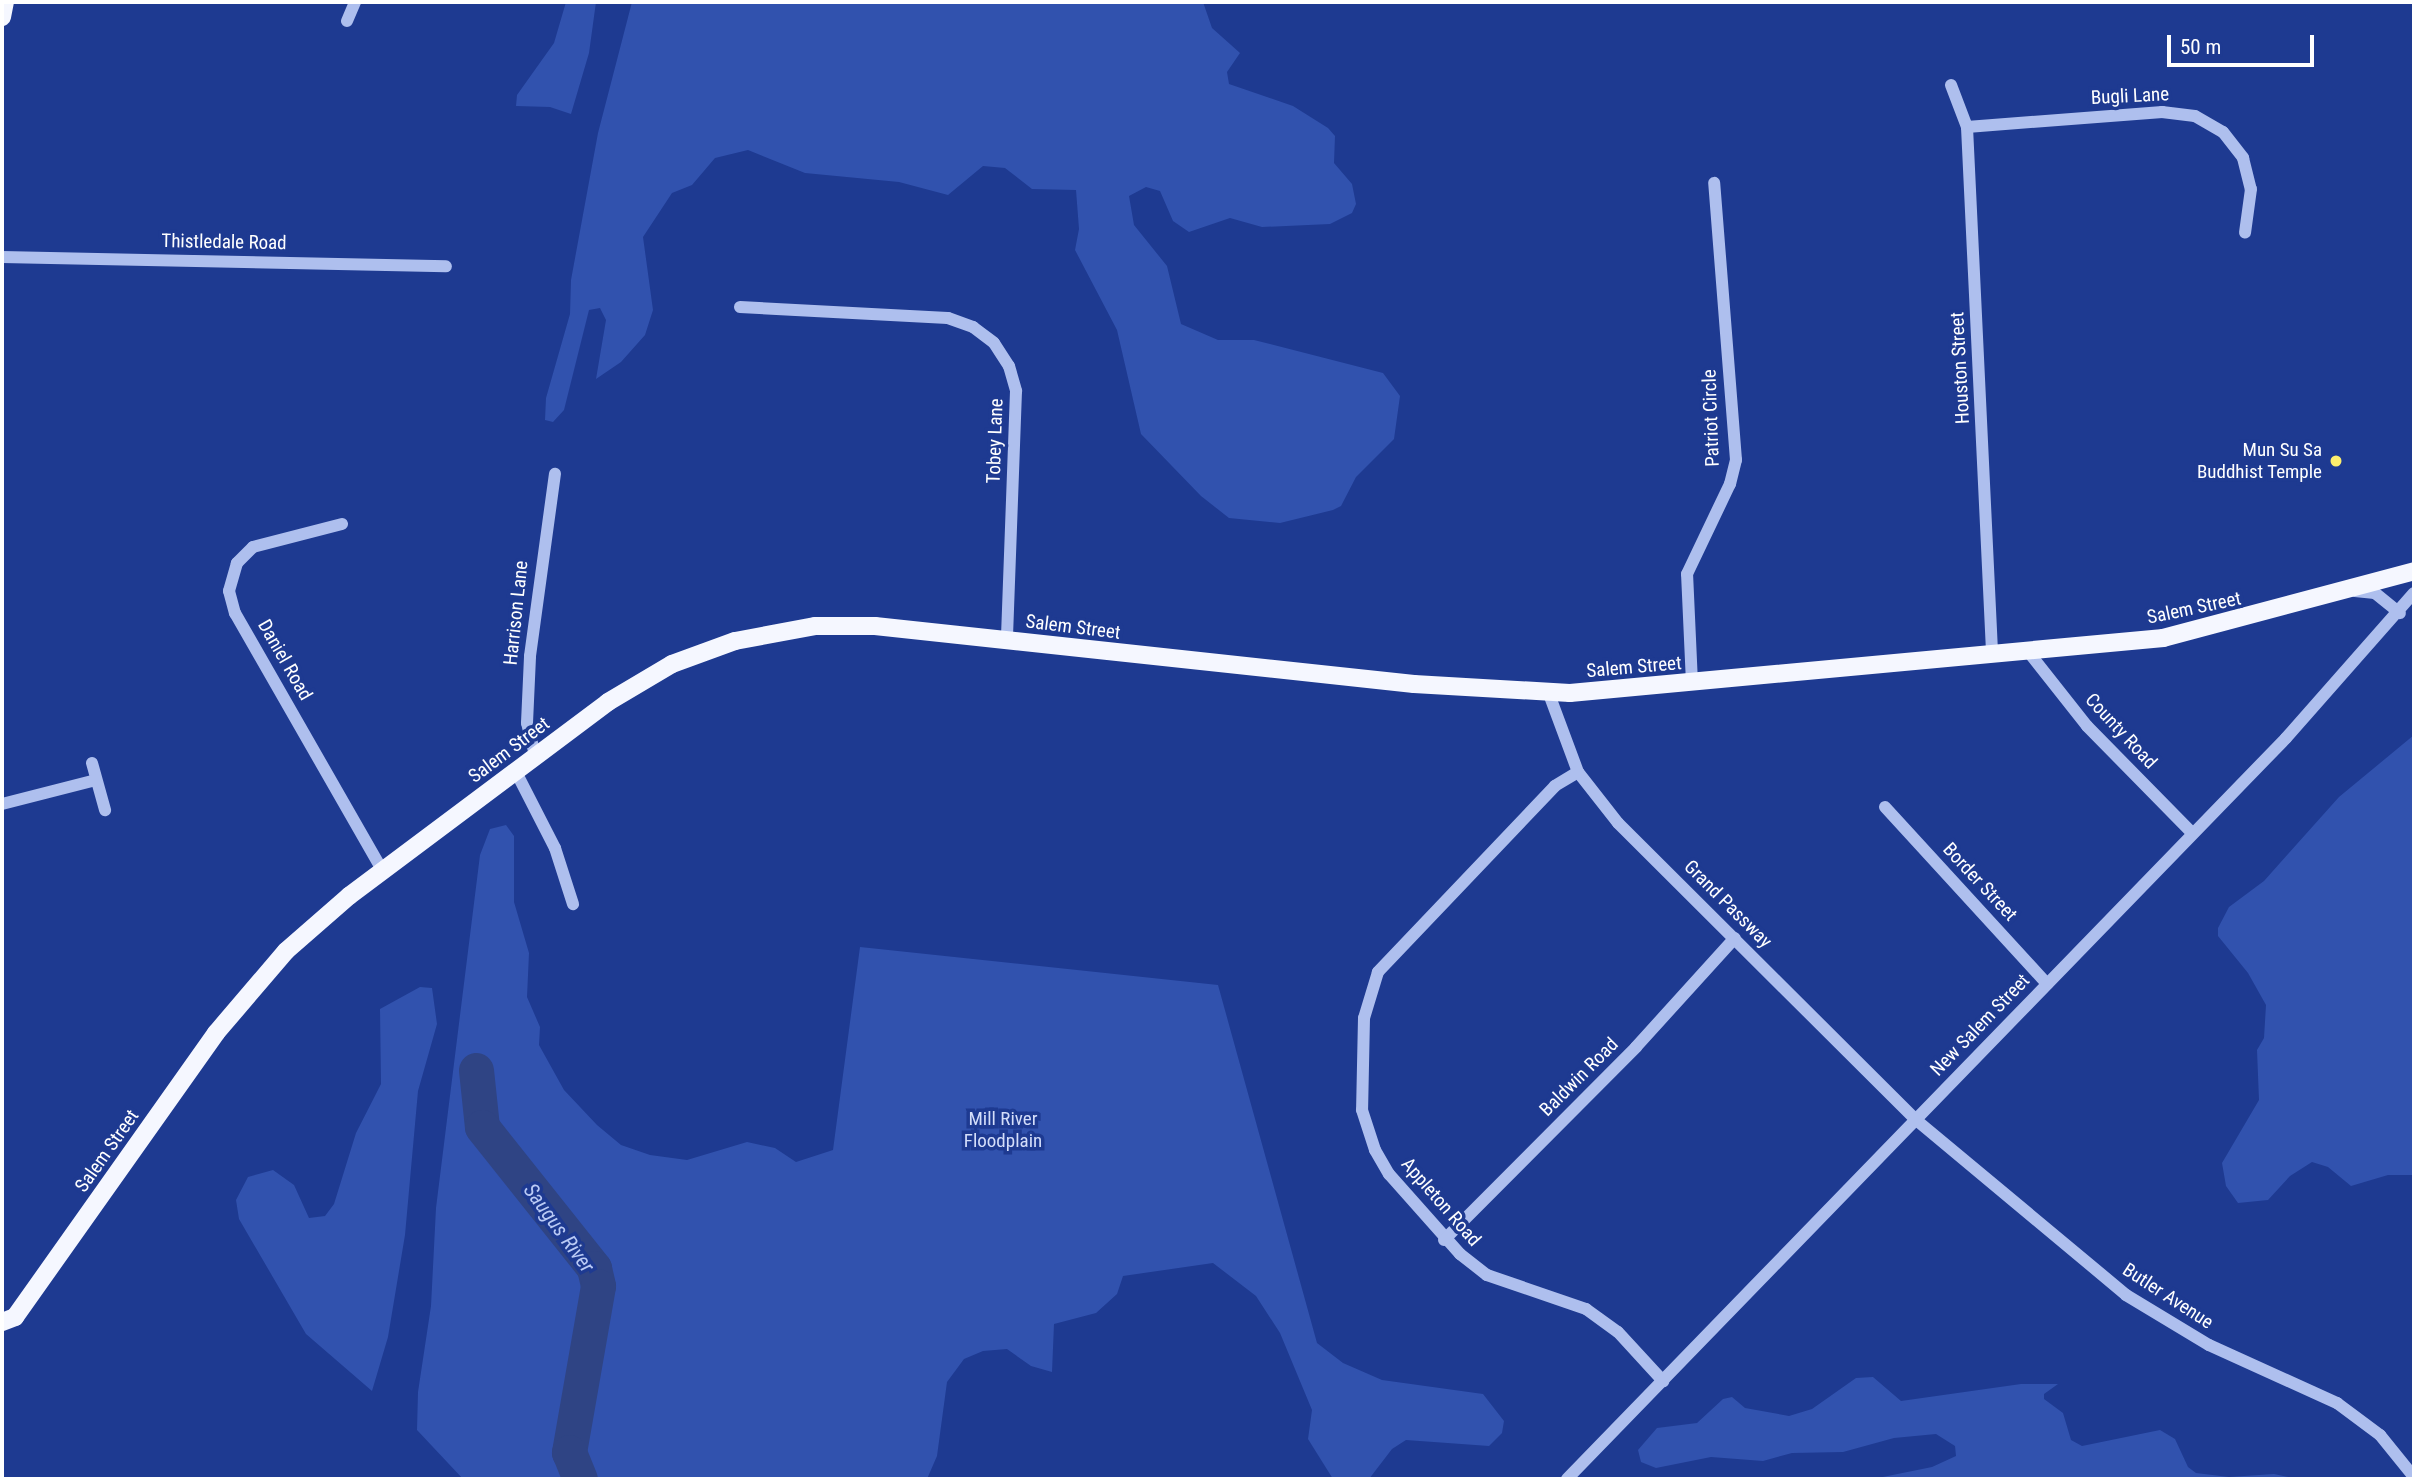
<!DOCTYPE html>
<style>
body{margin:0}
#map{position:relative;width:2416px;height:1481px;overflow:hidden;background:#1e3a91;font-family:"Roboto Condensed",sans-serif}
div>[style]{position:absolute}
.green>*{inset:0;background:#3152ae}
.river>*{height:35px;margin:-17.5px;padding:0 17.5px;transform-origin:17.5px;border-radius:17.5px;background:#2f4484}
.minor>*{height:12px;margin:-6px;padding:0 6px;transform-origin:6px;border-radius:6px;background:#aebfee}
.major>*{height:18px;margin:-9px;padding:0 9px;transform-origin:9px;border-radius:9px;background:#f5f7ff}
.dots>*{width:19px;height:19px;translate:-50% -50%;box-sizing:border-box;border:4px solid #1e3a91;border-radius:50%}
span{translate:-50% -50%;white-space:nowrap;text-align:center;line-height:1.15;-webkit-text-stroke:7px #1e3a91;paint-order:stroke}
.street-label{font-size:19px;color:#fff}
.poi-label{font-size:19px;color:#fff}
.right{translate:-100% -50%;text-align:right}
.park-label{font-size:19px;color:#d4defa}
.water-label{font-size:21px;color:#bacaf5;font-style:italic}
.frame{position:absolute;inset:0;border:4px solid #fff;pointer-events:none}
.scale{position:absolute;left:2167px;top:35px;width:147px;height:32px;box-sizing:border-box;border:4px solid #fff;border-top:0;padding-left:9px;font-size:21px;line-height:24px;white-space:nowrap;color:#fff;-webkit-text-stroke:5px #1e3a91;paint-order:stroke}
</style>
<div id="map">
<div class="green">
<div style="clip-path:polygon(566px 2px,596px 2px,589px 53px,571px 114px,550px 107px,516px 106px,517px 95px,554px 43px)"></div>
<div style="clip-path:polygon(632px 2px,1203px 2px,1212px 28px,1240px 53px,1227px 72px,1229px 84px,1293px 106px,1328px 128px,1335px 136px,1334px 163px,1352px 184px,1356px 204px,1352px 213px,1330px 224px,1262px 227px,1230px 218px,1189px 232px,1173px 221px,1160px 191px,1146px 187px,1129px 196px,1134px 225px,1167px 266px,1181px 324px,1218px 340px,1254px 340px,1383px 373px,1400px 396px,1394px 439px,1356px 477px,1341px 506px,1333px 510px,1280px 523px,1229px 518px,1201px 496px,1141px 434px,1117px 330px,1075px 250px,1079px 229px,1076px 190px,1032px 189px,1005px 168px,983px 166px,948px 195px,899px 182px,805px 173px,748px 150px,715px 158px,692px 185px,672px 193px,643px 237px,653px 310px,645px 335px,621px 362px,596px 379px,606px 320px,600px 308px,589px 310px,564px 410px,553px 422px,545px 420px,546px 398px,570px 314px,571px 280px,598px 133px)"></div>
<div style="clip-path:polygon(2414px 735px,2414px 1175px,2388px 1175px,2351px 1186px,2328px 1167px,2312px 1162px,2290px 1176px,2268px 1200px,2238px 1203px,2226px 1186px,2222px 1163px,2259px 1100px,2257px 1050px,2264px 1038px,2266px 1005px,2248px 973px,2218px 936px,2218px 928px,2229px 907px,2264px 881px,2339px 797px)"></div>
<div style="clip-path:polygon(506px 825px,514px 836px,514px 902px,529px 953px,527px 997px,540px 1027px,539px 1045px,564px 1090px,597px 1125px,621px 1145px,650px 1155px,687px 1160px,747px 1142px,775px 1148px,796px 1162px,833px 1150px,860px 947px,1218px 985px,1317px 1343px,1343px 1363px,1382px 1380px,1483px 1394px,1504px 1421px,1502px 1433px,1489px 1446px,1406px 1440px,1392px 1449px,1369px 1479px,1333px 1479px,1308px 1439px,1312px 1410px,1280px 1333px,1256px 1296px,1213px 1263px,1123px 1276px,1117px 1294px,1096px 1313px,1054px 1324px,1052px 1372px,1031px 1366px,1007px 1349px,983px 1351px,964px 1359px,947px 1382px,937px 1456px,927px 1479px,463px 1479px,417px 1430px,418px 1392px,431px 1306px,436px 1208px,480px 855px,490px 829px)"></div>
<div style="clip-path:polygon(420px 987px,432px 988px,437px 1024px,418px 1091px,405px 1235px,388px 1337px,372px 1391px,306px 1334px,239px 1219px,236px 1200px,248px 1177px,273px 1170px,294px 1185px,309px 1218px,325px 1216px,334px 1204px,356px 1133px,381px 1084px,380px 1009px)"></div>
<div style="clip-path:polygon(1873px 1377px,1901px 1401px,2021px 1384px,2058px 1384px,2044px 1394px,2044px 1399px,2063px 1413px,2071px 1440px,2082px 1446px,2160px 1430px,2175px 1439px,2188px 1467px,2196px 1473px,2229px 1477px,2274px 1474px,2297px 1479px,1873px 1479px,1932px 1467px,1956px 1456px,1955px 1446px,1936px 1434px,1894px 1438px,1843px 1452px,1792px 1453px,1763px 1461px,1711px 1457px,1656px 1468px,1641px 1462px,1638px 1450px,1657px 1428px,1697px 1423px,1723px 1399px,1732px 1397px,1745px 1408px,1789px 1416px,1812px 1409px,1856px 1378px)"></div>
</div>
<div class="river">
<div style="left:476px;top:1070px;width:57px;rotate:84deg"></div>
<div style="left:482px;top:1127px;width:180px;rotate:51.5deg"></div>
<div style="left:594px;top:1268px;width:18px;rotate:77deg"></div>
<div style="left:598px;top:1286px;width:169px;rotate:99.9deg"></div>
<div style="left:569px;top:1452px;width:29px;rotate:68deg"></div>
</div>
<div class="minor">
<div style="left:347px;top:21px;width:21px;rotate:-67deg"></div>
<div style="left:1951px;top:85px;width:45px;rotate:69.1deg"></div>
<div style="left:1967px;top:127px;width:526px;rotate:87.27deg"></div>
<div style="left:1967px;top:127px;width:196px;rotate:-4.4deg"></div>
<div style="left:2162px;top:112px;width:33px;rotate:7deg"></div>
<div style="left:2195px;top:116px;width:32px;rotate:30deg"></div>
<div style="left:2223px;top:132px;width:33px;rotate:52deg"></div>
<div style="left:2243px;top:158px;width:32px;rotate:76deg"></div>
<div style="left:2251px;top:189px;width:44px;rotate:97.8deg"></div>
<div style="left:2px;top:257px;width:444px;rotate:1.2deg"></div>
<div style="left:740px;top:307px;width:208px;rotate:3deg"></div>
<div style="left:948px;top:318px;width:27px;rotate:20deg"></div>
<div style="left:973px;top:327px;width:26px;rotate:37deg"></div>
<div style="left:994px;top:343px;width:27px;rotate:57deg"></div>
<div style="left:1009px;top:366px;width:26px;rotate:74deg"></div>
<div style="left:1016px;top:391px;width:249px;rotate:92.1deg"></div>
<div style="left:342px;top:524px;width:92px;rotate:165.5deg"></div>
<div style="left:253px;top:547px;width:23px;rotate:135deg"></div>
<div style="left:237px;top:563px;width:29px;rotate:106deg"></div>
<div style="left:229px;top:591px;width:23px;rotate:75deg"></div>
<div style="left:235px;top:613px;width:297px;rotate:60.2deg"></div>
<div style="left:2355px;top:591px;width:20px;rotate:6deg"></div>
<div style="left:2375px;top:593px;width:32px;rotate:39deg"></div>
<div style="left:2027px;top:650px;width:97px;rotate:51.7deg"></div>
<div style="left:2087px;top:726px;width:150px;rotate:45.5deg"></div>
<div style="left:1692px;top:683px;width:109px;rotate:-92.6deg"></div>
<div style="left:1687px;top:574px;width:100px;rotate:-64.5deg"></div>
<div style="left:1730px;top:484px;width:25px;rotate:-76deg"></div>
<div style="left:1736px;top:460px;width:278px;rotate:-94.5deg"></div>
<div style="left:1549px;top:694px;width:83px;rotate:69.6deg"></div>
<div style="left:1578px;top:772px;width:65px;rotate:51.9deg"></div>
<div style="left:1618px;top:823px;width:419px;rotate:44.9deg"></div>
<div style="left:1915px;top:1119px;width:275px;rotate:39.8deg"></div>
<div style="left:2126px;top:1295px;width:97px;rotate:31.1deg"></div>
<div style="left:2209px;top:1345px;width:141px;rotate:24.4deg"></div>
<div style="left:2337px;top:1403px;width:54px;rotate:36.7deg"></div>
<div style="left:2380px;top:1435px;width:54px;rotate:51deg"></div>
<div style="left:535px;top:755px;width:33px;rotate:-104deg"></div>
<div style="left:527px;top:723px;width:67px;rotate:-87.4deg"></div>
<div style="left:530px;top:656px;width:184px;rotate:-82.2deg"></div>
<div style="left:92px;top:763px;width:49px;rotate:74.5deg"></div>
<div style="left:515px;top:770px;width:88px;rotate:62.9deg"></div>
<div style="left:555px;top:848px;width:59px;rotate:72.2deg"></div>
<div style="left:1578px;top:772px;width:27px;rotate:149deg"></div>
<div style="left:1555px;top:786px;width:257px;rotate:133.6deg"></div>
<div style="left:1378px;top:972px;width:48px;rotate:106.9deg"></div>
<div style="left:1364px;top:1018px;width:92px;rotate:91.2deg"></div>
<div style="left:1362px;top:1110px;width:42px;rotate:72deg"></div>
<div style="left:1375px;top:1150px;width:28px;rotate:60deg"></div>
<div style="left:1389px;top:1174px;width:107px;rotate:48.4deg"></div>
<div style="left:1460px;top:1254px;width:34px;rotate:38deg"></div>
<div style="left:1487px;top:1275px;width:105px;rotate:19deg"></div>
<div style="left:1586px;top:1309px;width:39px;rotate:36deg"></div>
<div style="left:1618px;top:1332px;width:67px;rotate:47.4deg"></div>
<div style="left:2px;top:804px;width:97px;rotate:-14.3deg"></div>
<div style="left:1885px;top:807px;width:240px;rotate:47.5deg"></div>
<div style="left:1444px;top:1240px;width:272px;rotate:-45.1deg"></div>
<div style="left:1636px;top:1047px;width:147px;rotate:-47.8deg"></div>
<div style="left:1567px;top:1479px;width:1032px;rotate:-45.86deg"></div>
<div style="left:2286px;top:738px;width:193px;rotate:-48.6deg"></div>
</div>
<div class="major">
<div style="left:2px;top:17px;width:15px;rotate:-79deg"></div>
<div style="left:2px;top:1322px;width:14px;rotate:-21deg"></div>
<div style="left:15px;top:1317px;width:348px;rotate:-54.7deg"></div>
<div style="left:216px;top:1033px;width:108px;rotate:-49.5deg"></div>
<div style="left:286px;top:951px;width:84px;rotate:-41.1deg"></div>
<div style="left:349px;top:896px;width:324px;rotate:-36.8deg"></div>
<div style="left:608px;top:702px;width:74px;rotate:-30.7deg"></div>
<div style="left:672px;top:664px;width:67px;rotate:-20.1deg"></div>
<div style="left:735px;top:641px;width:81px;rotate:-10.6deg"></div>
<div style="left:815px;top:626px;width:60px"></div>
<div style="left:875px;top:626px;width:542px;rotate:6.14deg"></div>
<div style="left:1414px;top:684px;width:156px;rotate:3.3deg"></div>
<div style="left:1570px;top:693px;width:596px;rotate:-5.3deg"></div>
<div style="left:2163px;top:638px;width:260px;rotate:-14.9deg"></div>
</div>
<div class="dots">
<div style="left:2336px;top:461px;background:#fdee6d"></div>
</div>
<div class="street-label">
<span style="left:2130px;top:96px;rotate:-3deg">Bugli Lane</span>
<span style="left:224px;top:242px;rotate:1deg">Thistledale Road</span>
<span style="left:1960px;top:368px;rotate:-93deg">Houston Street</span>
<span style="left:1711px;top:418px;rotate:-92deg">Patriot Circle</span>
<span style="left:995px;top:441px;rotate:-88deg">Tobey Lane</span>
<span style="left:2194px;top:608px;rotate:-12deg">Salem Street</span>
<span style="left:516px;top:613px;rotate:-84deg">Harrison Lane</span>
<span style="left:1073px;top:627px;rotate:7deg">Salem Street</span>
<span style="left:285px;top:660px;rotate:60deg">Daniel Road</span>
<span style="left:1634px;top:667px;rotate:-5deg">Salem Street</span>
<span style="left:2121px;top:731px;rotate:47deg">County Road</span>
<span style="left:509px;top:750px;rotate:-37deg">Salem Street</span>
<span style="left:1980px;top:882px;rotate:47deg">Border Street</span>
<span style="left:1728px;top:904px;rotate:45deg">Grand Passway</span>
<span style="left:1980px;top:1025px;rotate:-46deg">New Salem Street</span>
<span style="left:1579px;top:1077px;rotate:-45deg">Baldwin Road</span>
<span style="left:107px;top:1151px;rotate:-55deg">Salem Street</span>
<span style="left:1441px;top:1202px;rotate:49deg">Appleton Road</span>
<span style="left:2168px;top:1296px;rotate:33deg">Butler Avenue</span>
</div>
<div class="poi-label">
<span class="right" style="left:2322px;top:461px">Mun Su Sa<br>Buddhist Temple</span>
</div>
<div class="park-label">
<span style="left:1003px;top:1130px">Mill River<br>Floodplain</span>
</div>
<div class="water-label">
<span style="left:559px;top:1228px;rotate:54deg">Saugus River</span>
</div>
<div class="frame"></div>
<div class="scale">50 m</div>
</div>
